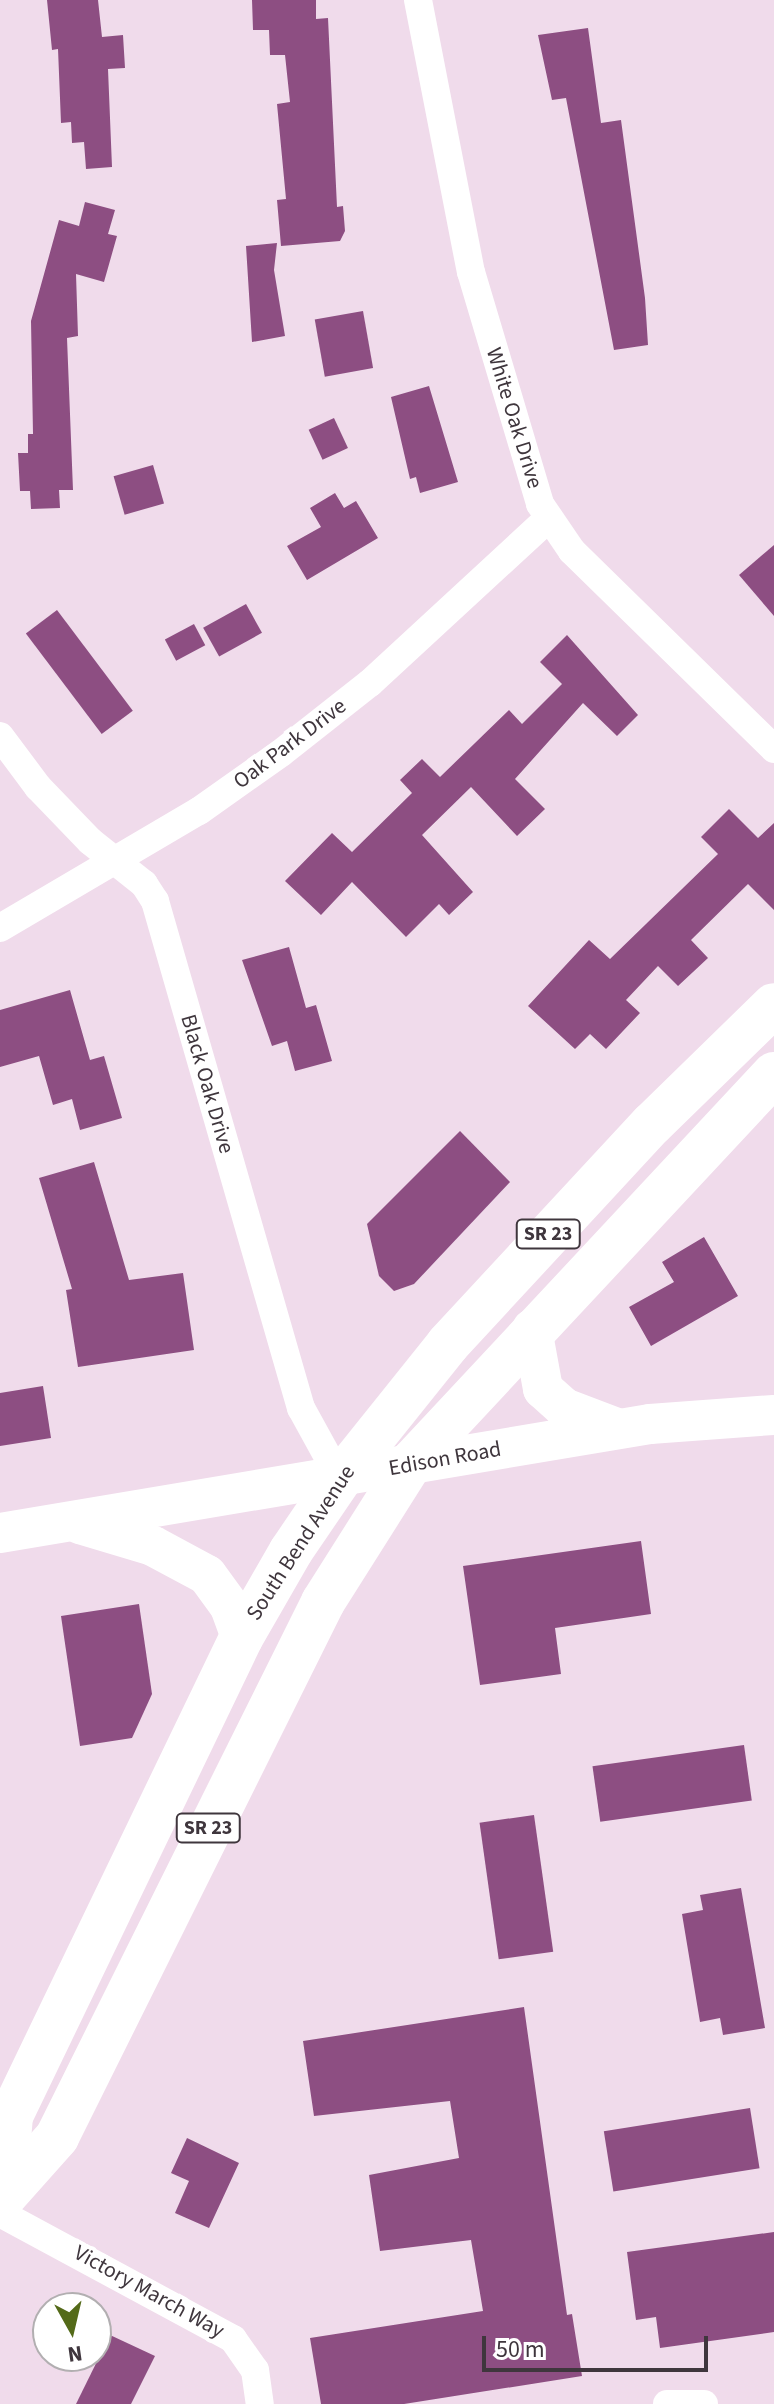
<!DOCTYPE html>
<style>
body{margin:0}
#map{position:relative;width:774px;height:2404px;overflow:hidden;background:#f0dbeb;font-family:"Source Sans 3",sans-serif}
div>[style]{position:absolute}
.building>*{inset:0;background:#8d4e82;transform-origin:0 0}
.minor>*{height:28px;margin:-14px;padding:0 14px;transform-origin:14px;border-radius:14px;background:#fff}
.secondary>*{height:40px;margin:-20px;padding:0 20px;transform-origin:20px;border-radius:20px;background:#fff}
.primary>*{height:44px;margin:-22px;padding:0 22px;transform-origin:22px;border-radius:22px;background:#fff}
span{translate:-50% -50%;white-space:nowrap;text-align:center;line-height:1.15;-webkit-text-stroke:8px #fff;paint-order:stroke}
.shield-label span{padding:2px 6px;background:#fff;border:2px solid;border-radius:6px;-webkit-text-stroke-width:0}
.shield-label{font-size:20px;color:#3f363d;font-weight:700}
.street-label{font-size:22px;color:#3f363d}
.north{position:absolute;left:32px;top:2292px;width:80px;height:80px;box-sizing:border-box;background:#fff;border:2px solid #b2afb1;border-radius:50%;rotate:172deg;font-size:22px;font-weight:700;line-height:32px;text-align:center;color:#3f363d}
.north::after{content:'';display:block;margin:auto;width:28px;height:36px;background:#546a19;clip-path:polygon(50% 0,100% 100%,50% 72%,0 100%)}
.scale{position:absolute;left:482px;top:2336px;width:226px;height:36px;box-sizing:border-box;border:4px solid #3f363d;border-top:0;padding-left:10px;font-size:24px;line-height:28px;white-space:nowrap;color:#3f363d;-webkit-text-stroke:6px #fff;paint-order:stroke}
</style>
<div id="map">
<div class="building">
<div style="clip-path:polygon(47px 0,98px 0,102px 37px,123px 35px,125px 68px,108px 69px,112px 167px,86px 169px,84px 142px,72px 143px,71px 122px,61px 123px,58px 49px,52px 50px)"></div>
<div style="clip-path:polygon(252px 0,316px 0,316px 19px,328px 18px,337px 207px,343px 206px,345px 231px,340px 241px,281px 246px,277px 200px,286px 199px,277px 104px,290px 102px,285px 55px,270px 55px,269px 30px,253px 30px)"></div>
<div style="clip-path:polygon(588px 28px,601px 123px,621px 120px,645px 298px,648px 345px,614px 350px,566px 98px,552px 100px,538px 35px)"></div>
<div style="clip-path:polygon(85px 202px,115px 210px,108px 234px,117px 236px,104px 282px,76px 274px,78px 336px,67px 338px,73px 490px,59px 490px,60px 508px,31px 509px,30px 491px,20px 491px,18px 453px,28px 453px,28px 434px,33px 434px,31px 321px,59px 220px,79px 226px)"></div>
<div style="clip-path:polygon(277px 243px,274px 270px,285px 336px,252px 342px,246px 246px)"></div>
<div style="left:363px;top:311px;width:58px;height:49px;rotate:80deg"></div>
<div style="clip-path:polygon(429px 386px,458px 482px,420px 493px,416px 477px,410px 479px,391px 397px)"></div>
<div style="left:334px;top:418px;width:33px;height:28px;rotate:65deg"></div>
<div style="left:153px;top:465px;width:40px;height:41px;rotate:74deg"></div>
<div style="clip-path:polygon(335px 493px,344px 508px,356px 501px,378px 538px,307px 580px,287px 546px,321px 527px,310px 508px)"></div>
<div style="clip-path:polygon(774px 545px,774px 616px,739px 575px)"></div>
<div style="left:246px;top:604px;width:33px;height:49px;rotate:61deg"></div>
<div style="left:57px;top:610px;width:126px;height:39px;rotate:53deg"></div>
<div style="left:194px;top:624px;width:24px;height:33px;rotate:62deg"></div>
<div style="clip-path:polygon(567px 635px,638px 715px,617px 736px,583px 703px,515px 779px,545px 809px,517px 836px,471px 787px,422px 835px,473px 892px,449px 915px,439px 904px,406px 937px,352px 882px,321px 915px,285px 881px,332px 833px,352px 852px,412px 793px,400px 780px,422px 759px,440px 777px,509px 710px,522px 724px,562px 684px,540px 662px)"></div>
<div style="clip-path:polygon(729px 809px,758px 838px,774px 823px,774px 910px,748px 884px,691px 940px,708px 958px,678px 986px,658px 966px,626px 1000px,640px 1013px,606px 1049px,590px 1034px,575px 1049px,528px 1006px,589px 940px,610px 959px,718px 854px,701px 837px)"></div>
<div style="clip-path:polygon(289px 947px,306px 1008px,316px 1005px,332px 1061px,295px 1071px,287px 1041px,272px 1046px,242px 960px)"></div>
<div style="clip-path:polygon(70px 990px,90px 1060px,104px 1056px,122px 1118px,80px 1130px,72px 1099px,53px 1105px,39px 1056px,0 1067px,0 1010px)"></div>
<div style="clip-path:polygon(460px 1131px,510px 1182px,414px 1284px,394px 1291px,379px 1276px,367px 1224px)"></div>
<div style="clip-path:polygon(94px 1162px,129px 1280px,183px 1273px,194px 1350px,78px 1367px,66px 1290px,72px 1289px,39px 1178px)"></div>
<div style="clip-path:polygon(704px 1237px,738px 1296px,651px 1346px,629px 1307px,674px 1282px,662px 1262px)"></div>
<div style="clip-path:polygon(43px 1386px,51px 1438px,0 1446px,0 1393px)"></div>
<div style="clip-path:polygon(641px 1541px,651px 1614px,555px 1628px,561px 1674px,480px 1685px,463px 1566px)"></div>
<div style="clip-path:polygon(139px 1604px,152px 1694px,132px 1738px,80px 1746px,61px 1616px)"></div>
<div style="left:744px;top:1745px;width:56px;height:153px;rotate:82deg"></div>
<div style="left:534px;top:1815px;width:138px;height:55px;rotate:82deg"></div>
<div style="clip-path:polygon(741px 1888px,765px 2028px,723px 2035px,720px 2018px,700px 2022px,682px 1914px,703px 1910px,700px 1895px)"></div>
<div style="clip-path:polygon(524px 2007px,567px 2315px,572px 2314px,582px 2376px,404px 2404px,321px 2404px,310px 2338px,483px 2311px,471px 2240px,380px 2251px,369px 2175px,459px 2158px,450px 2101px,314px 2116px,303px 2041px)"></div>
<div style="left:750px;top:2108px;width:61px;height:148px;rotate:81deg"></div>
<div style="clip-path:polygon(187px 2138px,239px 2163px,209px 2228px,175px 2213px,189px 2181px,171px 2173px)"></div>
<div style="clip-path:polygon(774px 2232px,774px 2332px,660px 2348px,656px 2317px,636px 2320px,627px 2252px)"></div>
<div style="clip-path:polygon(110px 2335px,155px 2356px,131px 2404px,76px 2404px)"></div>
</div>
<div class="minor">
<div style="left:418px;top:0;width:277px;rotate:79deg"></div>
<div style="left:471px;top:272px;width:242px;rotate:73.4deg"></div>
<div style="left:540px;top:504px;width:57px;rotate:55.8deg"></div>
<div style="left:572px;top:551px;width:283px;rotate:44.4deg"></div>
<div style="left:0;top:736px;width:64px;rotate:53.3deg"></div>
<div style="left:38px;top:787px;width:75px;rotate:46.1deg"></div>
<div style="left:90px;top:841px;width:69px;rotate:38.5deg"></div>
<div style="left:144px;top:884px;width:20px;rotate:57deg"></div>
<div style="left:155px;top:901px;width:528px;rotate:73.94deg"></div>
<div style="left:301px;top:1408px;width:81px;rotate:61.2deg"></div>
<div style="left:0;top:928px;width:231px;rotate:-30.5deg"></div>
<div style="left:199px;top:811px;width:100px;rotate:-35.3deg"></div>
<div style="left:281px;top:753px;width:113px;rotate:-38.2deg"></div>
<div style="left:370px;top:683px;width:242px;rotate:-42.7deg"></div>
<div style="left:0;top:2213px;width:265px;rotate:28.4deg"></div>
<div style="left:233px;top:2339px;width:38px;rotate:55deg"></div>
<div style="left:255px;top:2370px;width:34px;rotate:82deg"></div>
<div style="left:667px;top:2404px;width:37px"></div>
</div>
<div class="secondary">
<div style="left:532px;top:1329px;width:61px;rotate:79.6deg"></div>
<div style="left:543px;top:1389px;width:28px;rotate:42deg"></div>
<div style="left:564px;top:1408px;width:57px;rotate:20.7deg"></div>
<div style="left:80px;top:1524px;width:76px;rotate:16.8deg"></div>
<div style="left:153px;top:1546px;width:61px;rotate:28.2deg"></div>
<div style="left:207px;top:1575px;width:39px;rotate:54deg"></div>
<div style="left:230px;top:1607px;width:33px;rotate:70deg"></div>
<div style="left:0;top:1533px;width:659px;rotate:-9.52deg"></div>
<div style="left:650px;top:1424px;width:124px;rotate:-4.2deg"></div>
</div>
<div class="primary">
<div style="left:5px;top:2190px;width:74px;rotate:-85.4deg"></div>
<div style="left:11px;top:2116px;width:530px;rotate:-64.3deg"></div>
<div style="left:241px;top:1638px;width:100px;rotate:-60.1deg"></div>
<div style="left:291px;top:1551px;width:87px;rotate:-55.8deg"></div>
<div style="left:340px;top:1479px;width:173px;rotate:-51.3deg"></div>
<div style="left:448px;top:1344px;width:300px;rotate:-47.2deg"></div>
<div style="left:652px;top:1124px;width:170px;rotate:-44.3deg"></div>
<div style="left:0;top:2201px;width:86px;rotate:-48.3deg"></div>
<div style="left:57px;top:2137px;width:597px;rotate:-63.56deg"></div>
<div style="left:323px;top:1602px;width:165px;rotate:-57.7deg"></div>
<div style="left:411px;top:1463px;width:532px;rotate:-46.98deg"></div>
</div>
<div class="shield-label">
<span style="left:548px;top:1234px">SR 23</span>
<span style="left:208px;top:1828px">SR 23</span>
</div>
<div class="street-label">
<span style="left:514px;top:418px;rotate:73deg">White Oak Drive</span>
<span style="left:290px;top:744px;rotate:-37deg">Oak Park Drive</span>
<span style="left:207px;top:1084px;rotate:74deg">Black Oak Drive</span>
<span style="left:445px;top:1459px;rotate:-10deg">Edison Road</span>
<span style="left:301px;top:1543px;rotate:-57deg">South Bend Avenue</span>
<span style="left:149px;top:2292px;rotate:29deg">Victory March Way</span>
</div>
<div class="north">N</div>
<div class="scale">50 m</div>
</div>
